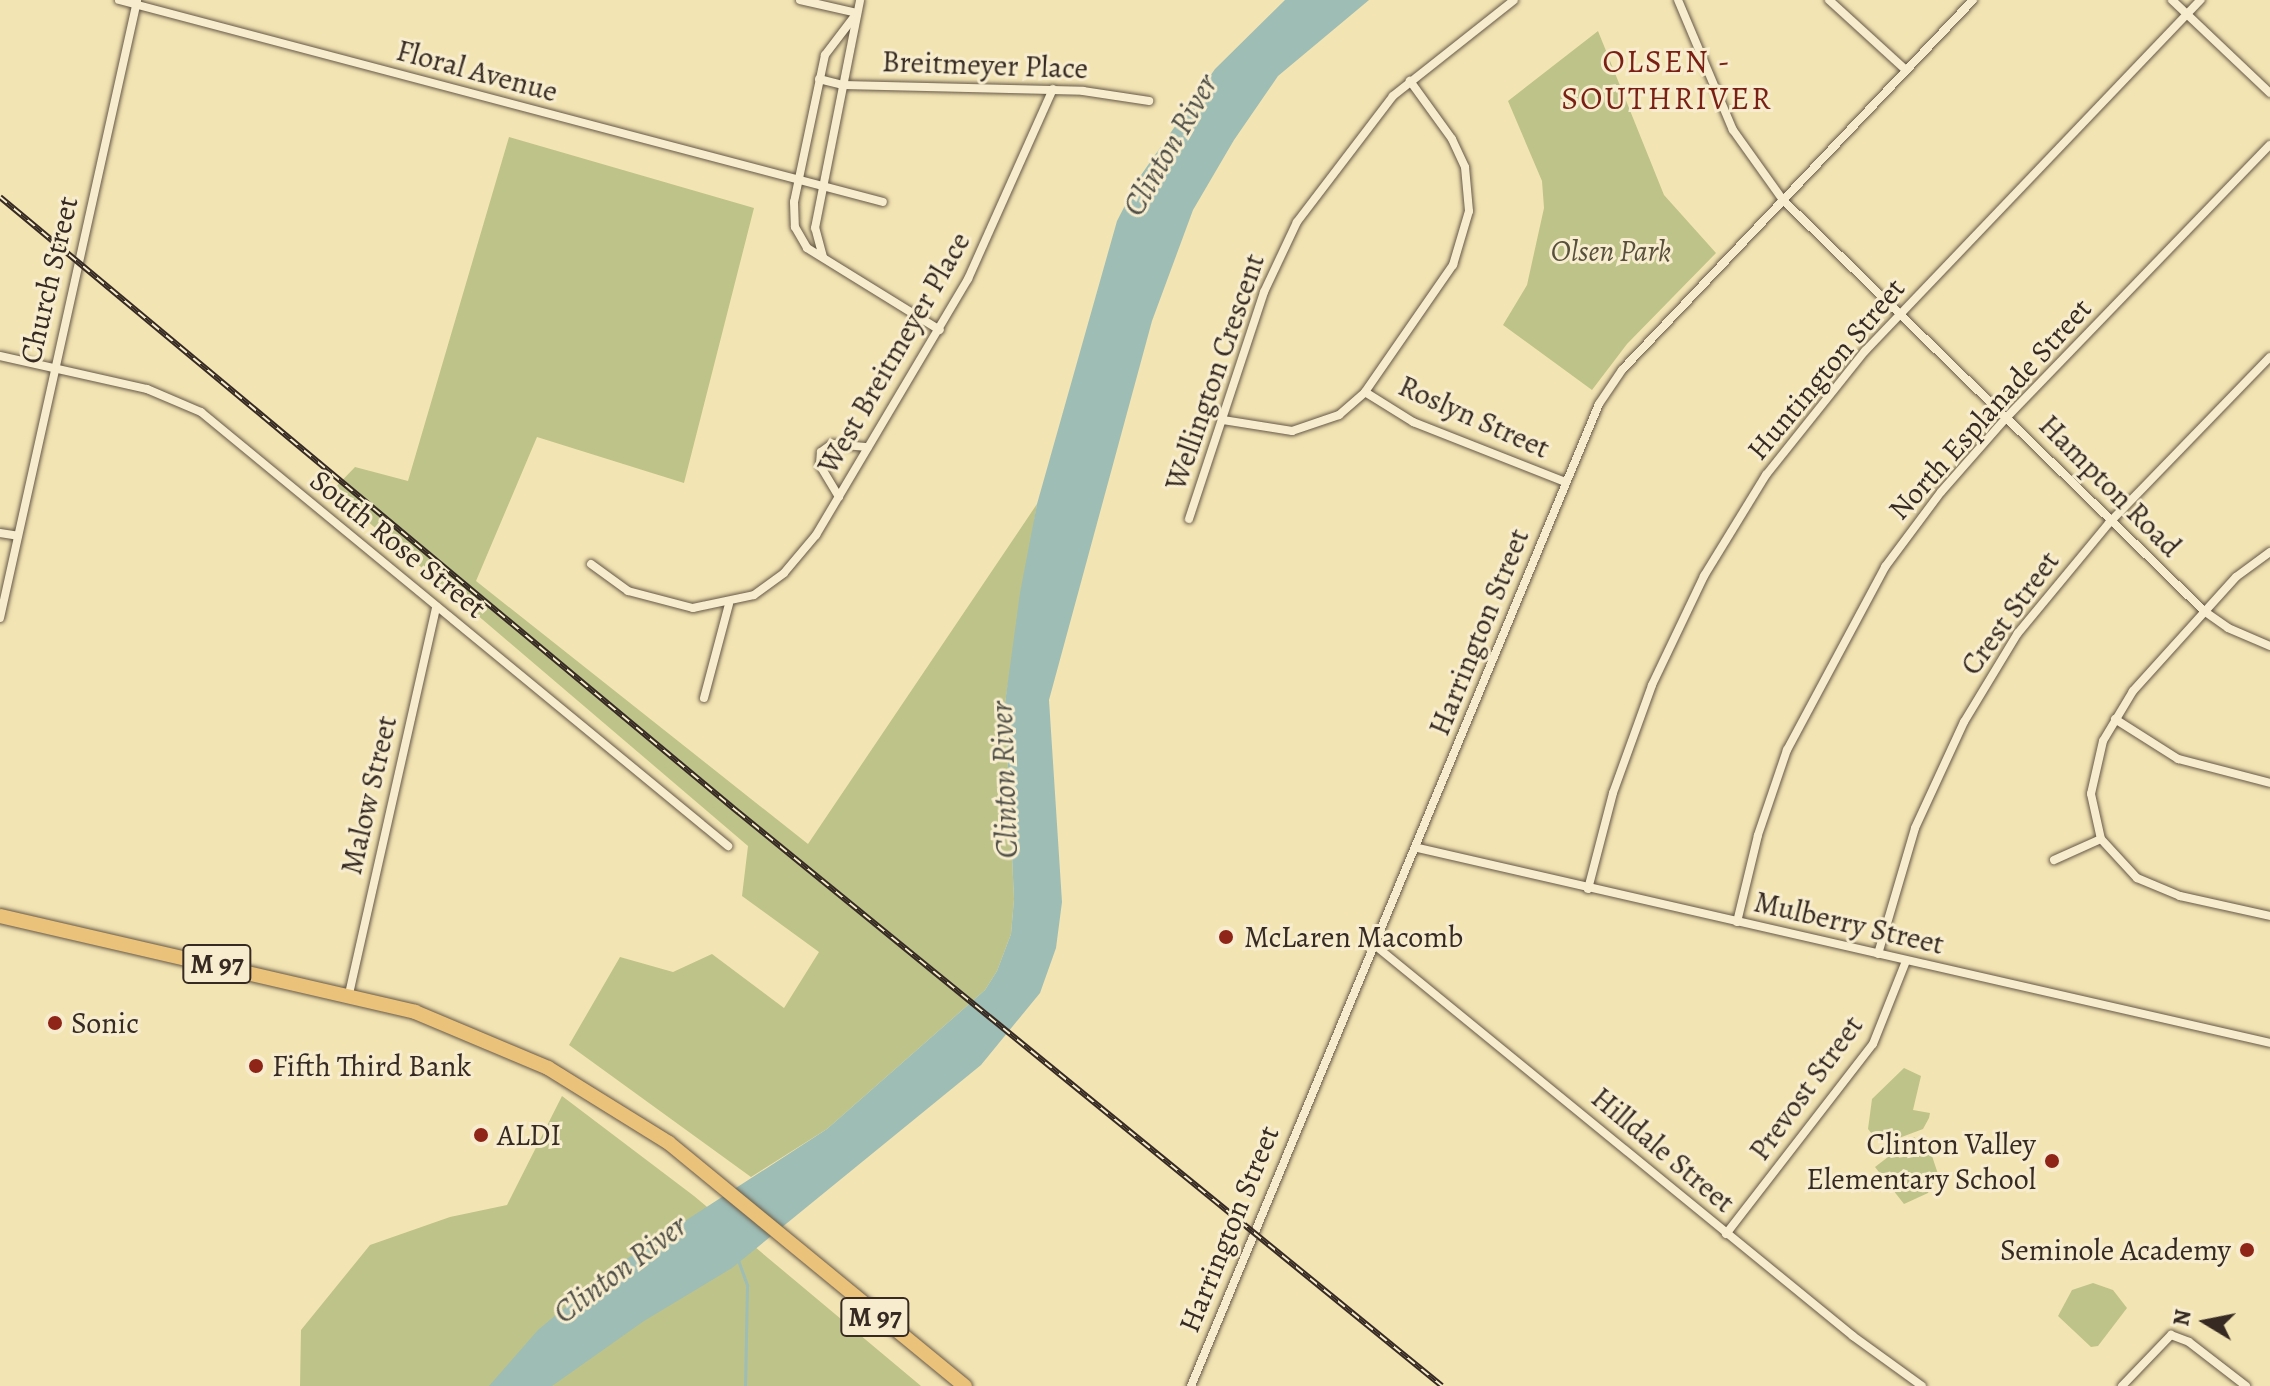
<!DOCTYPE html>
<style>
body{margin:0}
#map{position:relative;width:2270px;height:1386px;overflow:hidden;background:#f3e4b3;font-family:Alegreya,serif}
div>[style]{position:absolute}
.green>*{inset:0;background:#bec38a}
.water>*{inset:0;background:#9ebdb5}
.stream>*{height:3px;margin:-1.5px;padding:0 1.5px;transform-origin:1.5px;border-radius:1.5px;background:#9ebdb5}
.roads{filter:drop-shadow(0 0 2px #655847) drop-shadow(0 0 2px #655847)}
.street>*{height:8px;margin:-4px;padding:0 4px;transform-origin:4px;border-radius:4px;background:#f7edce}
.primary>*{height:14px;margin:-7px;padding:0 7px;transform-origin:7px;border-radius:7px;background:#eac27a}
.rail>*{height:6px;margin-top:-3px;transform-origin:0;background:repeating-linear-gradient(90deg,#f7edce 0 9px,#362a23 0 18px);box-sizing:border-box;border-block:2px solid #362a23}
.dots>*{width:22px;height:22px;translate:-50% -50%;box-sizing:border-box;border:4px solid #f7edce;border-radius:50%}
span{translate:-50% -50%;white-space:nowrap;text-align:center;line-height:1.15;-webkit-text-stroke:6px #f7edce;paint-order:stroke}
.shield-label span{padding:2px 6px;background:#f7edce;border:2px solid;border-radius:6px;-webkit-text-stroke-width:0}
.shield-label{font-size:28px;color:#362a23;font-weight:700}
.street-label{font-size:30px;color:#362a23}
.park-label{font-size:30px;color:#58503d;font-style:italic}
.poi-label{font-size:30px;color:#362a23}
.left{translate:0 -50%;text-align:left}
.right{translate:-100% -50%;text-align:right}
.neighbourhood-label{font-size:32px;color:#7a1f14;letter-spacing:2px}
.water-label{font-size:32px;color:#504f48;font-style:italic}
.north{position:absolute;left:2166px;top:1282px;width:80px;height:80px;-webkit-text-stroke:6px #f7edce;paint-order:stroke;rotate:280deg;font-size:22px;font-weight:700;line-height:32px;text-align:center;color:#362a23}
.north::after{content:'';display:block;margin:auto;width:28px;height:36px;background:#362a23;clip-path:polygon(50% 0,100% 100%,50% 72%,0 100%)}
</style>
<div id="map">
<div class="green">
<div style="clip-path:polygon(1598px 31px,1664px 195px,1716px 253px,1627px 344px,1592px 390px,1503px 325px,1527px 285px,1544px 208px,1542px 181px,1508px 101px)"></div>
<div style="clip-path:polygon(509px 137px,754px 208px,684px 483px,537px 437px,476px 581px,808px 844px,1037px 504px,1005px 703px,1014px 899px,1011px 934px,997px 971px,985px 990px,827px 1129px,751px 1177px,569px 1045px,620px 957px,673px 972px,712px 954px,784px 1008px,819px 952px,742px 896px,748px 846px,332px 491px,355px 467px,408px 481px)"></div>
<div style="clip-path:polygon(1904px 1068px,1921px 1076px,1913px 1110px,1930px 1113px,1929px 1118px,1923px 1129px,1891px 1141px,1876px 1139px,1868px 1129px,1872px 1099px)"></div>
<div style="clip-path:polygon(562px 1096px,694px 1196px,921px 1386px,300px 1386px,301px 1330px,370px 1245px,450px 1217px,507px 1205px)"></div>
<div style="clip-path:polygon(1914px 1137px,1930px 1150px,1938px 1174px,1928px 1193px,1904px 1204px,1875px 1167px)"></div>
<div style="clip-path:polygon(2093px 1283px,2113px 1290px,2127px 1308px,2098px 1346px,2091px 1347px,2058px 1316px,2072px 1290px)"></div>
</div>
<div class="water">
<div style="clip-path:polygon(1285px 0,1369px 0,1278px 76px,1234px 140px,1193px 210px,1152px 321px,1049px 700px,1062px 902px,1056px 948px,1040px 993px,981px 1065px,732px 1268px,644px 1321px,552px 1386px,489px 1386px,538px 1330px,611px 1269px,827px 1129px,985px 990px,997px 971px,1011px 934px,1014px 899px,1005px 703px,1020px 593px,1037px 504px,1117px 221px,1139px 178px,1215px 69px)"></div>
</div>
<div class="stream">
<div style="left:738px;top:1260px;width:27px;rotate:70deg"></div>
<div style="left:747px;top:1285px;width:101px;rotate:91.1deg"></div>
</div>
<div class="roads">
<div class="street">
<div style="left:119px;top:0;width:790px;rotate:14.81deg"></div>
<div style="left:800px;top:0;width:58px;rotate:12.8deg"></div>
<div style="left:1678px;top:0;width:141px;rotate:67.1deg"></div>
<div style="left:1733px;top:130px;width:86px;rotate:54.5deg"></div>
<div style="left:1783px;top:200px;width:588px;rotate:44.31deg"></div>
<div style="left:2204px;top:611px;width:29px;rotate:35deg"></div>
<div style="left:2228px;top:628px;width:46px;rotate:23.2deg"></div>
<div style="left:1829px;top:0;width:104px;rotate:42.3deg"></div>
<div style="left:2172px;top:0;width:135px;rotate:43.5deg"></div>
<div style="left:857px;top:13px;width:53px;rotate:127.3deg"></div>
<div style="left:825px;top:55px;width:150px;rotate:101.9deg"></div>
<div style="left:794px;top:202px;width:25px;rotate:88deg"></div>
<div style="left:795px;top:227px;width:24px;rotate:60deg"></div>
<div style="left:807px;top:248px;width:156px;rotate:31.7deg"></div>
<div style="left:819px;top:79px;width:25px;rotate:14deg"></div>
<div style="left:843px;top:85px;width:240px;rotate:1.4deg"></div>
<div style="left:1083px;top:91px;width:67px;rotate:8.6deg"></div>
<div style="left:823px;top:257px;width:30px;rotate:-105deg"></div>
<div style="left:815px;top:228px;width:232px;rotate:-78.8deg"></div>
<div style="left:0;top:356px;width:151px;rotate:12.7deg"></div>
<div style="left:147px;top:389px;width:59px;rotate:23.1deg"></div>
<div style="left:201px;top:412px;width:683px;rotate:39.47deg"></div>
<div style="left:1365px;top:392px;width:57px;rotate:32deg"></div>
<div style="left:1413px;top:422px;width:163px;rotate:21.5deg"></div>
<div style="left:1223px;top:420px;width:70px;rotate:9.1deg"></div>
<div style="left:1292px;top:431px;width:50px;rotate:-18.8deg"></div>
<div style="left:1339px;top:415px;width:35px;rotate:-41deg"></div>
<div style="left:1365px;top:392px;width:155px;rotate:-55.3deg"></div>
<div style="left:1453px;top:265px;width:56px;rotate:-73.5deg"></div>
<div style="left:1469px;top:211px;width:44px;rotate:-95.2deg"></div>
<div style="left:1465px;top:167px;width:31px;rotate:-115deg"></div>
<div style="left:1452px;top:139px;width:72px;rotate:-125.9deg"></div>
<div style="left:839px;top:497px;width:37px;rotate:-121deg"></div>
<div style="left:820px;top:465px;width:13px;rotate:-86deg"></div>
<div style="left:821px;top:452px;width:14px;rotate:-36deg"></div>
<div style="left:832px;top:444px;width:36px;rotate:5deg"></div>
<div style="left:1189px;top:519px;width:239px;rotate:-71.7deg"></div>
<div style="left:1264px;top:292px;width:77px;rotate:-64.8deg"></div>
<div style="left:1297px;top:222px;width:158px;rotate:-52.7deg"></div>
<div style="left:1393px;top:96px;width:154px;rotate:-38.4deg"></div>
<div style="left:0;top:533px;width:18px;rotate:9deg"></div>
<div style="left:2270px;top:552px;width:42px;rotate:143.7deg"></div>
<div style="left:2236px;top:577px;width:154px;rotate:132.1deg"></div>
<div style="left:2133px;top:691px;width:58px;rotate:121deg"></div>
<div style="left:2103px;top:741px;width:54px;rotate:102.8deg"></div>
<div style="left:2091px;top:794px;width:46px;rotate:77.5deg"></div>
<div style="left:2101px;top:839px;width:53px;rotate:47.3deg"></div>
<div style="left:2137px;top:878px;width:47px;rotate:22.7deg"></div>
<div style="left:2180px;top:896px;width:92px;rotate:12.5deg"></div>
<div style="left:591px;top:564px;width:46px;rotate:36.1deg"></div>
<div style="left:628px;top:591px;width:67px;rotate:14.7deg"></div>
<div style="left:693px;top:608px;width:62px;rotate:-12deg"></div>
<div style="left:754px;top:595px;width:37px;rotate:-36deg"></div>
<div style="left:784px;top:573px;width:50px;rotate:-49.9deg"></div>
<div style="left:816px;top:535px;width:298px;rotate:-59.3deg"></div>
<div style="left:968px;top:279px;width:208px;rotate:-65.9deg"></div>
<div style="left:0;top:618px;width:632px;rotate:-77.48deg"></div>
<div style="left:704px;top:698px;width:97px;rotate:-75.1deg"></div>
<div style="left:2115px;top:719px;width:75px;rotate:32.4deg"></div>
<div style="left:2178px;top:759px;width:95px;rotate:14.6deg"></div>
<div style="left:1418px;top:848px;width:874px;rotate:12.89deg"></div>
<div style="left:2054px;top:860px;width:51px;rotate:-24.1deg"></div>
<div style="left:1588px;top:889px;width:99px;rotate:-75.4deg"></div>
<div style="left:1613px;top:793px;width:115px;rotate:-70.1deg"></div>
<div style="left:1652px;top:685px;width:121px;rotate:-64.5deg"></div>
<div style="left:1704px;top:576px;width:119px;rotate:-58.5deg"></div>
<div style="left:1766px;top:475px;width:159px;rotate:-51.4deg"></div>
<div style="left:1865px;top:351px;width:486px;rotate:-46.3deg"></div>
<div style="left:1737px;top:922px;width:89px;rotate:-76.4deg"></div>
<div style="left:1758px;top:835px;width:90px;rotate:-71.2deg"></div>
<div style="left:1787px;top:750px;width:208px;rotate:-61.8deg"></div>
<div style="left:1885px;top:567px;width:94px;rotate:-53.3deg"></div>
<div style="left:1941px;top:492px;width:100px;rotate:-48.7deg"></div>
<div style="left:2007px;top:417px;width:378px;rotate:-46deg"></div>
<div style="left:1377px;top:947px;width:615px;rotate:39.26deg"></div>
<div style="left:1853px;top:1336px;width:85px;rotate:35.9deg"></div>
<div style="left:1878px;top:954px;width:131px;rotate:-73.6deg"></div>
<div style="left:1915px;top:828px;width:117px;rotate:-65.2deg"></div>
<div style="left:1964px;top:722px;width:104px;rotate:-58.8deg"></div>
<div style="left:2018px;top:633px;width:143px;rotate:-50.4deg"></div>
<div style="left:2109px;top:523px;width:231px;rotate:-45.9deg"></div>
<div style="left:349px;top:994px;width:397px;rotate:-77.3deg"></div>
<div style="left:1726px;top:1234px;width:240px;rotate:-52.3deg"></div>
<div style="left:1873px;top:1044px;width:89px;rotate:-68.3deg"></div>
<div style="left:1191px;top:1386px;width:1063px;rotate:-67.44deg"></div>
<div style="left:1599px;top:404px;width:41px;rotate:-55.9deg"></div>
<div style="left:1622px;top:370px;width:510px;rotate:-46.51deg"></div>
<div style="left:2122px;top:1386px;width:71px;rotate:-46.1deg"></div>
<div style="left:2171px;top:1335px;width:19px;rotate:21deg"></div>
<div style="left:2189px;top:1342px;width:72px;rotate:37.7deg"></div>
</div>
<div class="primary">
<div style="left:0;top:916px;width:426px;rotate:13deg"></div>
<div style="left:415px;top:1012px;width:144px;rotate:22.8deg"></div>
<div style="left:548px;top:1068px;width:142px;rotate:31.8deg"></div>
<div style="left:669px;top:1143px;width:383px;rotate:39.4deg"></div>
</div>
</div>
<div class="rail">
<div style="left:0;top:197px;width:961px;rotate:39.81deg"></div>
<div style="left:738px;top:812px;width:908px;rotate:39.19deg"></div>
</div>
<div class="dots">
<div style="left:1226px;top:937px;background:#8f2418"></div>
<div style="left:55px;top:1023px;background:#8f2418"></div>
<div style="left:256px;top:1066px;background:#8f2418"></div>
<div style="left:481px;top:1135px;background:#8f2418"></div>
<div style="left:2052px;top:1161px;background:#8f2418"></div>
<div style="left:2247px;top:1250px;background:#8f2418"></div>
</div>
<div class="shield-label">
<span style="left:217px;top:964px">M 97</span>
<span style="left:875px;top:1317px">M 97</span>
</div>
<div class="street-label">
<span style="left:985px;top:65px;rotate:2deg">Breitmeyer Place</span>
<span style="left:477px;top:71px;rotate:15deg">Floral Avenue</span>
<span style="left:49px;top:280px;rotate:-77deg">Church Street</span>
<span style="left:894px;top:353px;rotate:-60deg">West Breitmeyer Place</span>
<span style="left:1826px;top:369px;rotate:-50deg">Huntington Street</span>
<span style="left:1215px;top:372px;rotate:-71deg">Wellington Crescent</span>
<span style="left:1990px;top:409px;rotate:-48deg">North Esplanade Street</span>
<span style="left:1474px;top:417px;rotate:24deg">Roslyn Street</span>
<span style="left:2110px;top:486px;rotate:45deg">Hampton Road</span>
<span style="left:398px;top:544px;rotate:39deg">South Rose Street</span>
<span style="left:2010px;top:613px;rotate:-54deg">Crest Street</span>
<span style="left:1479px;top:632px;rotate:-68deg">Harrington Street</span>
<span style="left:369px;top:795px;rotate:-77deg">Malow Street</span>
<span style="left:1849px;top:923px;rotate:13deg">Mulberry Street</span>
<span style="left:1806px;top:1088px;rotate:-54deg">Prevost Street</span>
<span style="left:1663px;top:1150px;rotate:40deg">Hilldale Street</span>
<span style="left:1229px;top:1229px;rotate:-68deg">Harrington Street</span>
</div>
<div class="park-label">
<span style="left:1611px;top:251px">Olsen Park</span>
</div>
<div class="poi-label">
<span class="left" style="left:1244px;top:937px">McLaren Macomb</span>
<span class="left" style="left:71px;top:1023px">Sonic</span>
<span class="left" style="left:272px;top:1066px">Fifth Third Bank</span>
<span class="left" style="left:497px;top:1135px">ALDI</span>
<span class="right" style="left:2036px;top:1161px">Clinton Valley<br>Elementary School</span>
<span class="right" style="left:2231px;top:1250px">Seminole Academy</span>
</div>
<div class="neighbourhood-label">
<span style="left:1667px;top:80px">OLSEN -<br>SOUTHRIVER</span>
</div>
<div class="water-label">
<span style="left:1170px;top:145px;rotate:-60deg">Clinton River</span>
<span style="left:1004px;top:780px;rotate:-92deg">Clinton River</span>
<span style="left:620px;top:1269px;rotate:-37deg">Clinton River</span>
</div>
<div class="north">N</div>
</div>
